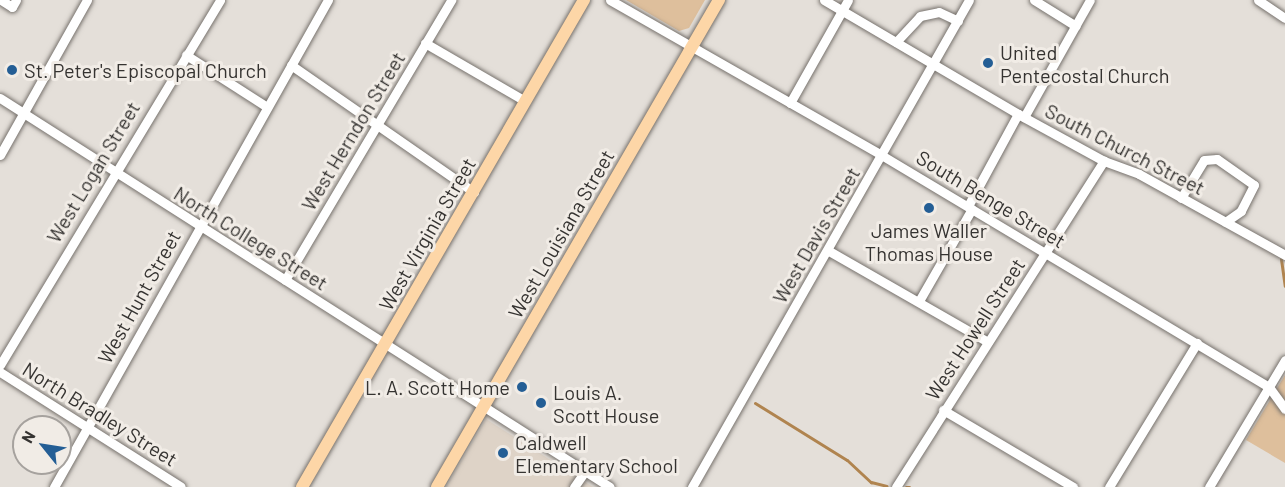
<!DOCTYPE html>
<style>
body{margin:0}
#map{position:relative;width:1285px;height:487px;overflow:hidden;background:#e4dfd9;font-family:Barlow,sans-serif}
div>[style]{position:absolute}
.built>*{inset:0;background:#ded3c7}
.green>*{inset:0;background:#debf9c}
.stream>*{height:3px;margin:-1.5px;padding:0 1.5px;transform-origin:1.5px;border-radius:1.5px;background:#b0844f}
.roads{filter:drop-shadow(0 0 2px #77726d) drop-shadow(0 0 2px #77726d)}
.minor>*{height:9px;margin:-4.5px;padding:0 4.5px;transform-origin:4.5px;border-radius:4.5px;background:#fff}
.major>*{height:12px;margin:-6px;padding:0 6px;transform-origin:6px;border-radius:6px;background:#fdd6a7}
.dots>*{width:16px;height:16px;translate:-50% -50%;box-sizing:border-box;border:3px solid #f1ece6;border-radius:50%}
span{translate:-50% -50%;white-space:nowrap;text-align:center;line-height:1.15;-webkit-text-stroke:6px #f1ece6;paint-order:stroke}
.poi-label{font-size:20px;color:#353331}
.left{translate:0 -50%;text-align:left}
.right{translate:-100% -50%;text-align:right}
.street-label{font-size:20px;color:#353331}
.north{position:absolute;left:12px;top:415px;width:60px;height:60px;box-sizing:border-box;background:#f1ece6;border:2px solid #a6a29e;border-radius:50%;rotate:300deg;font-size:16px;font-weight:700;line-height:24px;text-align:center;color:#353331}
.north::after{content:'';display:block;margin:auto;width:21px;height:27px;background:#245e95;clip-path:polygon(50% 0,100% 100%,50% 72%,0 100%)}
</style>
<div id="map">
<div class="built">
<div style="clip-path:polygon(486px 419px,593px 487px,446px 487px)"></div>
</div>
<div class="green">
<div style="clip-path:polygon(626px 0,705px 0,689px 28px,679px 31px)"></div>
<div style="clip-path:polygon(1285px 375px,1285px 463px,1246px 440px)"></div>
</div>
<div class="stream">
<div style="left:1281px;top:259px;width:27px;rotate:82deg"></div>
<div style="left:755px;top:403px;width:108px;rotate:31.8deg"></div>
<div style="left:847px;top:460px;width:33px;rotate:43deg"></div>
<div style="left:871px;top:482px;width:16px;rotate:14deg"></div>
<div style="left:906px;top:487px;width:3px"></div>
</div>
<div class="roads">
<div class="minor">
<div style="left:1px;top:0;width:13px;rotate:32deg"></div>
<div style="left:12px;top:7px;width:8px;rotate:-60deg"></div>
<div style="left:610px;top:0;width:314px;rotate:29.7deg"></div>
<div style="left:883px;top:156px;width:450px;rotate:30.9deg"></div>
<div style="left:1269px;top:387px;width:27px;rotate:54deg"></div>
<div style="left:824px;top:0;width:225px;rotate:30.4deg"></div>
<div style="left:1018px;top:114px;width:98px;rotate:28.7deg"></div>
<div style="left:1104px;top:161px;width:37px;rotate:20deg"></div>
<div style="left:1139px;top:174px;width:167px;rotate:29deg"></div>
<div style="left:1034px;top:0;width:49px;rotate:31.8deg"></div>
<div style="left:1258px;top:0;width:32px;rotate:34deg"></div>
<div style="left:896px;top:42px;width:35px;rotate:-47deg"></div>
<div style="left:920px;top:16px;width:19px;rotate:-12deg"></div>
<div style="left:939px;top:12px;width:21px;rotate:25deg"></div>
<div style="left:425px;top:43px;width:116px;rotate:30.1deg"></div>
<div style="left:186px;top:55px;width:96px;rotate:32.7deg"></div>
<div style="left:291px;top:65px;width:223px;rotate:34.8deg"></div>
<div style="left:0;top:98px;width:723px;rotate:32.53deg"></div>
<div style="left:790px;top:103px;width:118px;rotate:-60.6deg"></div>
<div style="left:1024px;top:117px;width:134px;rotate:-60.6deg"></div>
<div style="left:0;top:155px;width:178px;rotate:-60.7deg"></div>
<div style="left:1181px;top:198px;width:44px;rotate:-58.8deg"></div>
<div style="left:1204px;top:160px;width:13px;rotate:-4deg"></div>
<div style="left:1217px;top:159px;width:45px;rotate:35.1deg"></div>
<div style="left:1254px;top:185px;width:29px;rotate:117deg"></div>
<div style="left:1241px;top:211px;width:19px;rotate:145deg"></div>
<div style="left:968px;top:206px;width:105px;rotate:-61.5deg"></div>
<div style="left:829px;top:251px;width:183px;rotate:29.8deg"></div>
<div style="left:285px;top:280px;width:326px;rotate:-59.3deg"></div>
<div style="left:919px;top:301px;width:106px;rotate:-60.1deg"></div>
<div style="left:0;top:365px;width:426px;rotate:-58.9deg"></div>
<div style="left:0;top:372px;width:214px;rotate:32.4deg"></div>
<div style="left:943px;top:410px;width:151px;rotate:30.6deg"></div>
<div style="left:54px;top:487px;width:559px;rotate:-60.64deg"></div>
<div style="left:574px;top:487px;width:19px;rotate:-55deg"></div>
<div style="left:692px;top:487px;width:560px;rotate:-60.37deg"></div>
<div style="left:896px;top:487px;width:387px;rotate:-57.5deg"></div>
<div style="left:1109px;top:487px;width:169px;rotate:-58.6deg"></div>
<div style="left:1209px;top:487px;width:148px;rotate:-59.1deg"></div>
</div>
<div class="major">
<div style="left:302px;top:487px;width:563px;rotate:-59.93deg"></div>
<div style="left:437px;top:487px;width:563px;rotate:-59.93deg"></div>
</div>
</div>
<div class="dots">
<div style="left:988px;top:63px;background:#245e95"></div>
<div style="left:12px;top:70px;background:#245e95"></div>
<div style="left:929px;top:208px;background:#245e95"></div>
<div style="left:522px;top:387px;background:#245e95"></div>
<div style="left:541px;top:403px;background:#245e95"></div>
<div style="left:503px;top:453px;background:#245e95"></div>
</div>
<div class="poi-label">
<span class="left" style="left:1000px;top:64px">United<br>Pentecostal Church</span>
<span class="left" style="left:24px;top:70px">St. Peter's Episcopal Church</span>
<span style="left:929px;top:242px">James Waller<br>Thomas House</span>
<span class="right" style="left:510px;top:387px">L. A. Scott Home</span>
<span class="left" style="left:553px;top:404px">Louis A.<br>Scott House</span>
<span class="left" style="left:515px;top:454px">Caldwell<br>Elementary School</span>
</div>
<div class="street-label">
<span style="left:353px;top:131px;rotate:-59deg">West Herndon Street</span>
<span style="left:1125px;top:149px;rotate:27deg">South Church Street</span>
<span style="left:93px;top:172px;rotate:-59deg">West Logan Street</span>
<span style="left:991px;top:199px;rotate:31deg">South Benge Street</span>
<span style="left:427px;top:234px;rotate:-60deg">West Virginia Street</span>
<span style="left:561px;top:234px;rotate:-60deg">West Louisiana Street</span>
<span style="left:816px;top:235px;rotate:-60deg">West Davis Street</span>
<span style="left:251px;top:238px;rotate:32deg">North College Street</span>
<span style="left:139px;top:297px;rotate:-61deg">West Hunt Street</span>
<span style="left:975px;top:329px;rotate:-57deg">West Howell Street</span>
<span style="left:100px;top:414px;rotate:32deg">North Bradley Street</span>
</div>
<div class="north">N</div>
</div>
